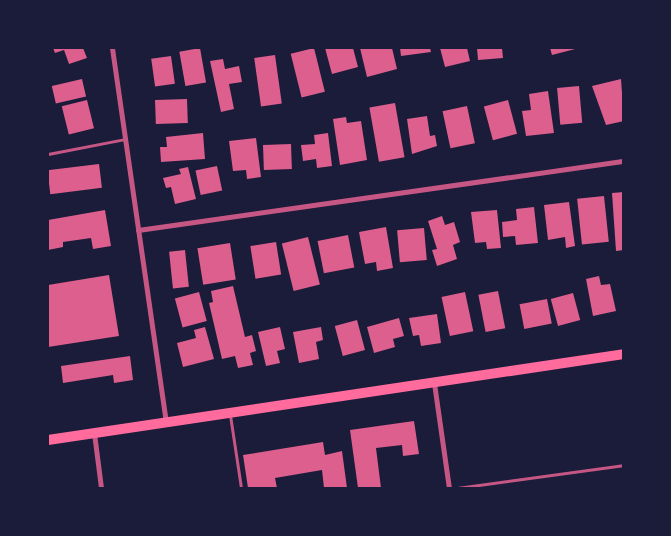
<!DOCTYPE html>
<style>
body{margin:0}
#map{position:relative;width:671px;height:536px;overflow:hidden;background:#1b1b3a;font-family:"Fira Sans Condensed",sans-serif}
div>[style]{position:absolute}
.building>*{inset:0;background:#dd5f8e;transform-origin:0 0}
.service>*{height:3px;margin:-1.5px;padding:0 1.5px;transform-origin:1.5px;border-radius:1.5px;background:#c65784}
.minor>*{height:5px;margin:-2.5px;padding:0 2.5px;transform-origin:2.5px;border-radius:2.5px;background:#c65784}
.secondary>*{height:10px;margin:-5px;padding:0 5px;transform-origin:5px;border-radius:5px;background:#ff6b9d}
span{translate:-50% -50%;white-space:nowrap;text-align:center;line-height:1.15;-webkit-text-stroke:5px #1b1b3a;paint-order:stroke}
.frame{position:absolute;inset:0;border:49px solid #1b1b3a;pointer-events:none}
</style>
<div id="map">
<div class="building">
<div style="clip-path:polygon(53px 48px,83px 48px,87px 58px,69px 64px,64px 50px,55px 53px)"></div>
<div style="left:200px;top:48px;width:35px;height:21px;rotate:80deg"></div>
<div style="left:314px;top:48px;width:45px;height:24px;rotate:76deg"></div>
<div style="clip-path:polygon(325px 48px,353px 48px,358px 67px,332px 74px)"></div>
<div style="clip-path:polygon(360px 48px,392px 48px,397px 69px,367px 77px)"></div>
<div style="clip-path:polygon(400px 48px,430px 48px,431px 52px,401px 56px)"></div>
<div style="clip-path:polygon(440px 48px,467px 48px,470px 61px,445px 67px)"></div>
<div style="clip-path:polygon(477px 48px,502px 48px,503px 58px,478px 60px)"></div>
<div style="clip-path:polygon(550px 48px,579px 48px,552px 55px)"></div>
<div style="left:275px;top:55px;width:49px;height:21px;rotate:82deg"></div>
<div style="left:171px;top:56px;width:28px;height:20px;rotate:82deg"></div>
<div style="clip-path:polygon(223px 59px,225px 69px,239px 66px,242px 82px,229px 84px,234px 109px,221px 112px,210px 61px)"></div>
<div style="left:82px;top:79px;width:18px;height:31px;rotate:77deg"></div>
<div style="clip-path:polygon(621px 79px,624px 121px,606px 125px,592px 86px)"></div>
<div style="left:579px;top:86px;width:37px;height:22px;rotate:85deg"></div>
<div style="clip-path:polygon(548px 91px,554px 133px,526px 136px,522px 111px,531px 110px,529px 94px)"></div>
<div style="left:187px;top:99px;width:24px;height:32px;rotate:88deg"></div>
<div style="left:87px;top:100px;width:29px;height:26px;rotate:76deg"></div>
<div style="left:508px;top:100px;width:35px;height:25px;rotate:75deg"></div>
<div style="left:395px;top:103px;width:55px;height:26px;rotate:80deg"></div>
<div style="left:467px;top:106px;width:38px;height:25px;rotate:78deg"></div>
<div style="clip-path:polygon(427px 116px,430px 136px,435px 135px,437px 146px,412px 154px,407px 119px)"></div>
<div style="clip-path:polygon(346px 117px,347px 123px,361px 121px,367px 160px,340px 165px,333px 119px)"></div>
<div style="clip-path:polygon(203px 133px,205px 159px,161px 162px,160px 147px,167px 147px,166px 137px)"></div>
<div style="clip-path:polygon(328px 133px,332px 166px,317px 168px,316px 159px,303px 161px,301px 145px,315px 144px,314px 135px)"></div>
<div style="clip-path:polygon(256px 138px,261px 177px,247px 179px,246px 170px,233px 171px,229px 141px)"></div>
<div style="left:291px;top:144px;width:25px;height:28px;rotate:88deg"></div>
<div style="left:99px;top:164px;width:24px;height:52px;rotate:83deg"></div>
<div style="left:217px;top:166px;width:25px;height:22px;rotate:78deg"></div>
<div style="clip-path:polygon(188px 167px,196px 199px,175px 204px,171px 187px,166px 188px,163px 178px,181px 174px,179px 169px)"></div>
<div style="clip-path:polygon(624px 192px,624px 250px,616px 251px,612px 193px)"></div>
<div style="left:604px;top:196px;width:46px;height:27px;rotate:84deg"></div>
<div style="clip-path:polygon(569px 202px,575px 246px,566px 248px,565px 237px,548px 240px,544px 205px)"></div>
<div style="clip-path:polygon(534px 207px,538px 243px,516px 245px,515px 236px,503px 237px,502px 222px,517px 220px,516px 209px)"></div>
<div style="clip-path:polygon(105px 210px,111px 246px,93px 249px,91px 238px,63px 242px,63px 247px,48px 250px,48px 220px)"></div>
<div style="clip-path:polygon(497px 210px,501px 248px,487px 249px,486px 242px,475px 243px,471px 212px)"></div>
<div style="clip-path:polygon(442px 216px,445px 225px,454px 222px,460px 242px,453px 245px,457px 259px,437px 266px,432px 250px,437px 249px,428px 221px)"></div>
<div style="clip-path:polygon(386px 227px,393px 268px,377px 271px,376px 262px,365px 264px,359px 232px)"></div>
<div style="left:424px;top:228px;width:32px;height:27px;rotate:85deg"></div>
<div style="left:348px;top:235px;width:33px;height:31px;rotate:79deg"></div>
<div style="left:308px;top:237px;width:49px;height:27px;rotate:76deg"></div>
<div style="left:276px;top:242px;width:33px;height:26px;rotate:81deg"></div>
<div style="left:230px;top:243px;width:37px;height:33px;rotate:81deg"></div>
<div style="left:185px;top:250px;width:37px;height:16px;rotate:84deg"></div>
<div style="clip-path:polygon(109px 275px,119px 336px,48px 347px,48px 285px)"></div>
<div style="clip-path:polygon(599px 276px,601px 285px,610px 284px,616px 311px,593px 316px,586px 279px)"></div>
<div style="clip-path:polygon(233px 286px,245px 337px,252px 335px,256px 351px,250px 353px,253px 365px,238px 368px,235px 356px,222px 359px,209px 303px,213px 302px,211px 291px)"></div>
<div style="left:498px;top:291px;width:38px;height:20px;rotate:79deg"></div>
<div style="left:199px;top:292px;width:30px;height:25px;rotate:75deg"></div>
<div style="left:465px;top:292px;width:40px;height:24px;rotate:78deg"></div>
<div style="left:573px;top:293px;width:28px;height:23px;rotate:75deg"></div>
<div style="left:547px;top:299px;width:25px;height:28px;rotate:79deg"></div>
<div style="clip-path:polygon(437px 314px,441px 343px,421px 346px,419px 335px,413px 336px,409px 318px)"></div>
<div style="clip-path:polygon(399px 318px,404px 336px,393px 339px,395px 347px,374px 353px,367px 327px)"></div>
<div style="left:357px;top:320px;width:31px;height:23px;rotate:75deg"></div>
<div style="clip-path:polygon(205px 327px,214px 359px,183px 367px,177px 343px,196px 338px,194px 330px)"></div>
<div style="clip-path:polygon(280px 327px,285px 349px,277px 351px,280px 363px,266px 366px,258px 332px)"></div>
<div style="clip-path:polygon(321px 327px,323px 340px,316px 342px,319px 359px,299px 363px,293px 332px)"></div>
<div style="clip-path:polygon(130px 356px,133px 380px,114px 383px,113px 375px,63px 383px,61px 366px)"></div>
<div style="clip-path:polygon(414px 421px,419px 454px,403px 456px,402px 445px,376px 448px,381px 488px,358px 488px,350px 430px)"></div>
<div style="clip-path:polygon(323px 442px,325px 455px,342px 451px,347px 488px,324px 488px,322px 470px,275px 478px,277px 488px,248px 488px,243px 455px)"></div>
</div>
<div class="service">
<div style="left:48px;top:154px;width:78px;rotate:-11deg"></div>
<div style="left:230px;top:415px;width:74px;rotate:81.4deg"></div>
<div style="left:457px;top:488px;width:169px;rotate:-7.8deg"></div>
</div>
<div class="minor">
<div style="left:112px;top:48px;width:378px;rotate:81.8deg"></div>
<div style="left:138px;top:230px;width:491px;rotate:-8.1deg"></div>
<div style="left:434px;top:383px;width:106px;rotate:81.9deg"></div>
<div style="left:94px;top:433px;width:55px;rotate:82.7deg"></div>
</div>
<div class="secondary">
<div style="left:48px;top:440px;width:582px;rotate:-8.49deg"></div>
</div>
<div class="frame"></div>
</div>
